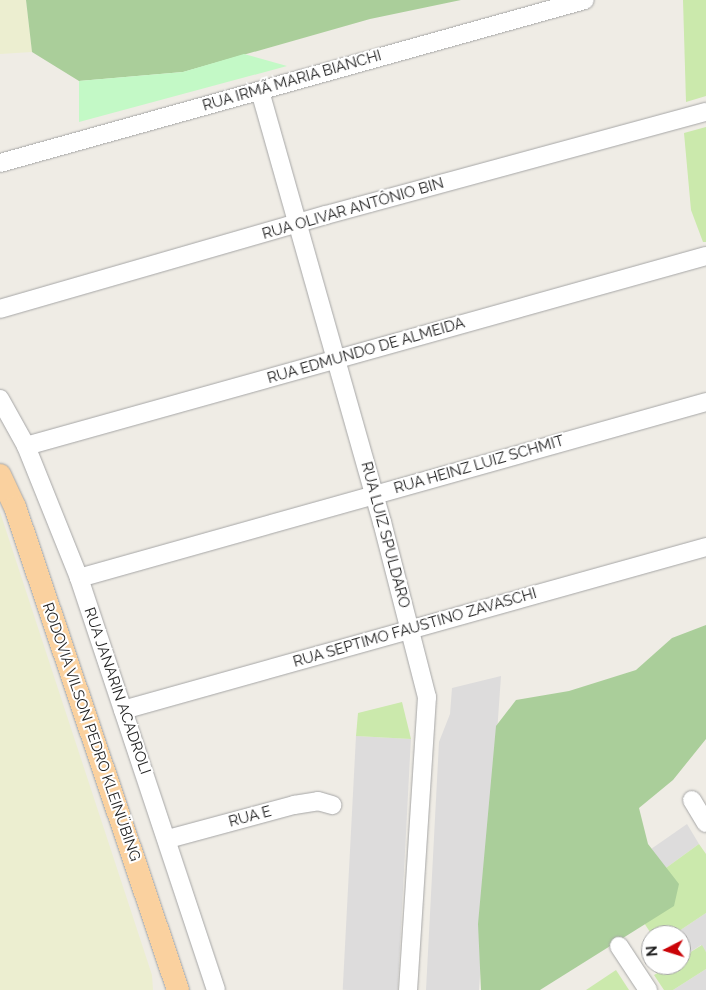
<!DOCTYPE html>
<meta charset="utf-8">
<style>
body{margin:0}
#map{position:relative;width:706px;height:990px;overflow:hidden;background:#efece5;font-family:Raleway,sans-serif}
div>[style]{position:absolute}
.residential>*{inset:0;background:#dddcdc;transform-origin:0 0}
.farmland>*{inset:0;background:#eceed0}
.grass>*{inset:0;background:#cbe9ac}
.forest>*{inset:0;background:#aace9a}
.park>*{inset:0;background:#c3f9c6}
.roads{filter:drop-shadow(0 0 1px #a6a6a6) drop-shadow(0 0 1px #a6a6a6)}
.minor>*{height:18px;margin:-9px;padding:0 9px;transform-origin:9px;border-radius:9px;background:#fff}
.major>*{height:22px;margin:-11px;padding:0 11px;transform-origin:11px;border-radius:11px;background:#fad19f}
span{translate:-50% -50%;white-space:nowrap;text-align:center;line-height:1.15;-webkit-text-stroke:4px #fff;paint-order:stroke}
.street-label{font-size:15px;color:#1f1f1f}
.north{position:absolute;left:641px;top:925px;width:50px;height:50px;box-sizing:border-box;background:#fff;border:1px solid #a5a5a5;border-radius:50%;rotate:265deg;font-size:14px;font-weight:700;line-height:20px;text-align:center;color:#1f1f1f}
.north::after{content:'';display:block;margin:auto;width:18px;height:22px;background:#ca0307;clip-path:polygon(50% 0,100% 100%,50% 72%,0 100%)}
</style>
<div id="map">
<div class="residential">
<div style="clip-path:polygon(501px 676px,479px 990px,426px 990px,439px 742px,450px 714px,452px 688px)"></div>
<div style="left:356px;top:736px;width:55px;height:254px;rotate:3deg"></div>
<div style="clip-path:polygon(687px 824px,699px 844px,659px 873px,641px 856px)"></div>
<div style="clip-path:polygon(706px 913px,706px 952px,701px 945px,681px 958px,681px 935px,673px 935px)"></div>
<div style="clip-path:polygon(706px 969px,706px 990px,673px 990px)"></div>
</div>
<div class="farmland">
<div style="clip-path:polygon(0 0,26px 0,32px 52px,0 54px)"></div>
<div style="clip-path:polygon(0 512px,152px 975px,153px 990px,0 990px)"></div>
</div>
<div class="grass">
<div style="clip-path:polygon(683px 0,706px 0,706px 96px,686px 102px)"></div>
<div style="clip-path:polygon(706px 127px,706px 242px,703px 242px,691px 210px,684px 133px)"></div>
<div style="clip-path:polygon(402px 702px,411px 739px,356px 736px,358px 713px)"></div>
<div style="clip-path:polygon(699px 844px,706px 854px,706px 913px,673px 935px,652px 935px,613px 876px,659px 873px)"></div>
<div style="clip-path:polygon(702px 945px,706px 952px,706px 969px,673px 990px,664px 990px,654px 975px,671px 965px,681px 965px,681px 958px)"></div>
<div style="clip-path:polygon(616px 970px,629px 990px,586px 990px)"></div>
</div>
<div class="forest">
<div style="clip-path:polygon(26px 0,461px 0,370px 19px,183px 72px,79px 81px,32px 52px)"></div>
<div style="clip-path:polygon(706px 625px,706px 739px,673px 780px,639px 808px,648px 844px,679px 884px,674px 906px,540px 990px,481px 990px,478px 924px,496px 726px,516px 700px,569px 691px,636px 670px,672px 638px)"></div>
</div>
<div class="park">
<div style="clip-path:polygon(244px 54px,287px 66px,79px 122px,79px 81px,183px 72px)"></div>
</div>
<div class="roads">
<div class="minor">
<div style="left:260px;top:91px;width:448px;rotate:74.2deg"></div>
<div style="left:382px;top:522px;width:181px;rotate:75.6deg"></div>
<div style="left:427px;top:697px;width:294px;rotate:93.7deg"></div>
<div style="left:0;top:163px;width:607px;rotate:-15.57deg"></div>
<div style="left:0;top:309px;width:339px;rotate:-16.1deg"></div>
<div style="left:326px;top:215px;width:394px;rotate:-15.2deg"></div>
<div style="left:0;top:399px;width:54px;rotate:61deg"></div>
<div style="left:26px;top:446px;width:142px;rotate:68.1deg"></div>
<div style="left:79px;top:578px;width:434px;rotate:71.6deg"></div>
<div style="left:26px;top:446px;width:706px;rotate:-15.61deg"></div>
<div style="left:79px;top:578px;width:651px;rotate:-15.68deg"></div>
<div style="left:123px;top:710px;width:605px;rotate:-15.62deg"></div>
<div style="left:692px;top:800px;width:27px;rotate:59deg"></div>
<div style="left:168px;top:839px;width:131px;rotate:-15.1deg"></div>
<div style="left:294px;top:805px;width:24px;rotate:-9deg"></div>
<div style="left:318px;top:801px;width:15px;rotate:16deg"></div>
<div style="left:619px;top:946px;width:53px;rotate:56.6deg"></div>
</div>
<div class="major">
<div style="left:0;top:475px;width:35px;rotate:65deg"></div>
<div style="left:15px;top:507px;width:510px;rotate:71.35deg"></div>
</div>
</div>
<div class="street-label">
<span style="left:292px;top:81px;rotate:-16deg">RUA IRMÃ MARIA BIANCHI</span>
<span style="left:353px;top:209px;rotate:-16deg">RUA OLIVAR ANTÔNIO BIN</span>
<span style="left:366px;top:351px;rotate:-16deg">RUA EDMUNDO DE ALMEIDA</span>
<span style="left:479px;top:465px;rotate:-16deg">RUA HEINZ LUIZ SCHMIT</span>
<span style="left:385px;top:535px;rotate:75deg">RUA LUIZ SPULDARO</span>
<span style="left:415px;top:628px;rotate:-16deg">RUA SEPTIMO FAUSTINO ZAVASCHI</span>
<span style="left:117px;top:691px;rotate:71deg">RUA JANARIN ACADROLI</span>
<span style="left:91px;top:732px;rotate:71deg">RODOVIA VILSON PEDRO KLEINÜBING</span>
<span style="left:250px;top:817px;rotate:-15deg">RUA E</span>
</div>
<div class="north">N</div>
</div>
